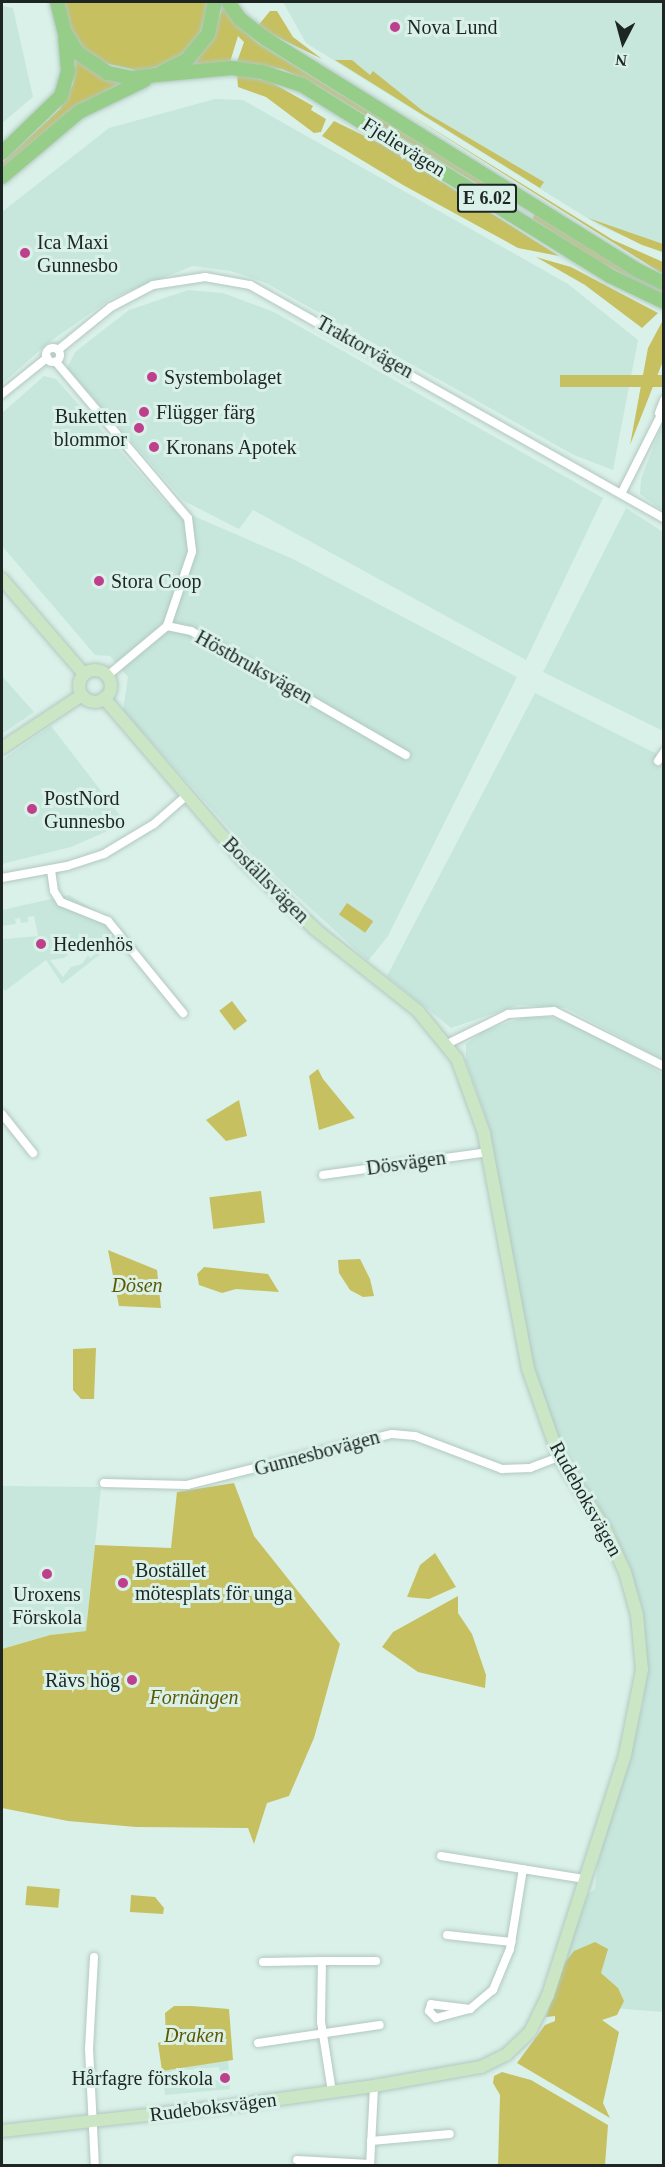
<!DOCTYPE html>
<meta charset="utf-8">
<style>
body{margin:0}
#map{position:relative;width:665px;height:2167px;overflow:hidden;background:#daf1e9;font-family:Georgia,serif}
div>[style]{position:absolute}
.built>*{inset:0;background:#c7e7dd}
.green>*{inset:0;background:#c6c060;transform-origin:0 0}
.roads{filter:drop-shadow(0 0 2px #b2c8c1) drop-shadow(0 0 2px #b2c8c1)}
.street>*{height:8px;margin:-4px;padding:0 4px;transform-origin:4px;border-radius:4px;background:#fff}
.street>.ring{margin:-4px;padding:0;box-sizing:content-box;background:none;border:8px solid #fff;border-radius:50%}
.secondary>*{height:12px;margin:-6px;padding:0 6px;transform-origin:6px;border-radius:6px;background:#cae6c4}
.secondary>.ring{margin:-6px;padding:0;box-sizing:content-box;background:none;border:12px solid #cae6c4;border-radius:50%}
.primary>*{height:14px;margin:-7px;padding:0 7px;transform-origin:7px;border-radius:7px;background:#96ce89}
.dots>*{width:16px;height:16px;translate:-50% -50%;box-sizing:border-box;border:3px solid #daf1e9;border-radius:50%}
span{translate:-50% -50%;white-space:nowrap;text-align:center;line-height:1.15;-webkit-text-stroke:6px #daf1e9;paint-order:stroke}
.shield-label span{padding:2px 4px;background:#daf1e9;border:2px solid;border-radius:4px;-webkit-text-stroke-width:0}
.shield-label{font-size:18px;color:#1e2624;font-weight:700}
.poi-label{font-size:20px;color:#1e2624}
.left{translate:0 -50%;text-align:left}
.right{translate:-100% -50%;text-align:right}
.street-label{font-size:20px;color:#1e2624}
.park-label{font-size:20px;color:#5d5805;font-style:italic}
.frame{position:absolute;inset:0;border:3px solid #1e2624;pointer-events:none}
.north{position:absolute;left:593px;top:12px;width:60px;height:60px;-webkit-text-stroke:4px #daf1e9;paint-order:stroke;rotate:186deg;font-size:16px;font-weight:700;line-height:24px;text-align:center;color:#1e2624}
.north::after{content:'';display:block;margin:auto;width:21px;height:27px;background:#1e2624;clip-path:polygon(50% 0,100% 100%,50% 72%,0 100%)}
</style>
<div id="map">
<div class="built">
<div style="clip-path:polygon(283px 2px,663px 2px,663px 253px,600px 226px,306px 43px)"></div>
<div style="clip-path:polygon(2px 6px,13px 8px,33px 97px,2px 123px)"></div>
<div style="clip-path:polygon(215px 99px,243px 100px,568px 284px,638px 340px,613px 470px,574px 455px,266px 283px,231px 271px,193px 266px,112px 298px,48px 343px,2px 384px,2px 212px,109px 128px)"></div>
<div style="clip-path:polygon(188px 290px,223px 293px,274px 312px,603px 498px,526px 660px,253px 510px,239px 529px,184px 501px,67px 368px,75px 352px,129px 310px)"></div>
<div style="clip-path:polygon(44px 376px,56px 379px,168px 505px,293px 559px,517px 677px,388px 936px,368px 961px,253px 855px,123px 710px,128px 677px,110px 656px,95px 655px,2px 546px,2px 413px)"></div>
<div style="clip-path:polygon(663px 422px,663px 511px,640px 494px,641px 479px)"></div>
<div style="clip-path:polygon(626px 508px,663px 532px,663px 731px,543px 672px)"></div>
<div style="clip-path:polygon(2px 676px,34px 712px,2px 734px)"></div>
<div style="clip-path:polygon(535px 693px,663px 757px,663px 1060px,566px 1008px,519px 1005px,451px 1028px,387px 976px)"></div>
<div style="clip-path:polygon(51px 726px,126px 823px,71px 847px,2px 864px,2px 760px)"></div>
<div style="clip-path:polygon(evenodd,69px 895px,92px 909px,120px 939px,62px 984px,46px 960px,5px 991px,2px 987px,3px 939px,38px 936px,34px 916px,28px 917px,28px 922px,21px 923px,20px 918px,15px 919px,16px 924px,2px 926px,2px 910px,69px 895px,83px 938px,95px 954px,90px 958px,88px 955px,82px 964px,71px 967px,63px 977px,50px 960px,64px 958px,71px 952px,68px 948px,71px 946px,75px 949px,81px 945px,78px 941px,83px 938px)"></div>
<div style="clip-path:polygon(525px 1017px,550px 1017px,580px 1026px,663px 1074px,663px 2012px,548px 2003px,588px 1894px,595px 1889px,598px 1863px,643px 1704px,646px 1659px,642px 1606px,630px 1571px,614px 1531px,552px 1429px,537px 1380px,520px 1319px,490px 1129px,466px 1060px,466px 1044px,484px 1031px)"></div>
<div style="clip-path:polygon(2px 1486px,101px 1487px,86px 1631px,50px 1635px,2px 1649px)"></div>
<div style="clip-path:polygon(evenodd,228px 2060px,230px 2089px,165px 2095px,162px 2071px,228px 2060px,219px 2067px,221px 2080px,207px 2081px,207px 2087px,186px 2089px,186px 2083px,170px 2082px,172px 2071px,219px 2067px)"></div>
</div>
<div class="green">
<div style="clip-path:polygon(63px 2px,209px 2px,200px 33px,185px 52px,164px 65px,140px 71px,104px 63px,84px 49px,70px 28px)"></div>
<div style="clip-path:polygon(223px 7px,238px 26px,259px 44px,507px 197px,505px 201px,315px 84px,282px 69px,237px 62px,244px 42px,238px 36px,230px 62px,193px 65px,209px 43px)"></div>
<div style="clip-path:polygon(270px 11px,277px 11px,293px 37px,322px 59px,257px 27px)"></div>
<div style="clip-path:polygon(76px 60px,121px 83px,73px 108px,2px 170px,2px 163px,60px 109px,73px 84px)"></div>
<div style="clip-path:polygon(335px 60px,352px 60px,370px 75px,373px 71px,423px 111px,544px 182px,540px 188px)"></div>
<div style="clip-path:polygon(237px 75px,269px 81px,313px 106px,311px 110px,326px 119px,321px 132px,314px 133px,266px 97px,238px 87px)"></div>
<div style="clip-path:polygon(399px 108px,613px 240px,663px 262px,663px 274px)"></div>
<div style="clip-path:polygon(334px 121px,385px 146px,559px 256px,518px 248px,403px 185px,322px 136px)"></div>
<div style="clip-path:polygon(534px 214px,663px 289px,663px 295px,595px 259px,533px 219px)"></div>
<div style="clip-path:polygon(588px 218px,663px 244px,663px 252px,642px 245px)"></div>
<div style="clip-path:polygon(536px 257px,571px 267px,658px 313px,642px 328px,585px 285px)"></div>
<div style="clip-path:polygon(663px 320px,663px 361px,630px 445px,648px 348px)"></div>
<div style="left:663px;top:375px;width:12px;height:103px;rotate:90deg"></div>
<div style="left:347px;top:903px;width:32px;height:14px;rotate:35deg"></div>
<div style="left:232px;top:1001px;width:25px;height:16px;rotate:53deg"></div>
<div style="clip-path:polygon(318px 1069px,323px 1079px,355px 1118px,319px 1130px,309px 1076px)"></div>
<div style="clip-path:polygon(239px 1100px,247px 1136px,226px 1141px,206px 1120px)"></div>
<div style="left:261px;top:1191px;width:32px;height:52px;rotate:83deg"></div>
<div style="clip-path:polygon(108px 1250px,157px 1270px,161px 1308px,119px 1306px)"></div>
<div style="clip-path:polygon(360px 1259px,370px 1279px,374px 1296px,363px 1297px,350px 1290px,339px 1273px,338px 1260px)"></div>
<div style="clip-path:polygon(204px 1267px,268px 1274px,279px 1292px,236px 1289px,222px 1293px,199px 1285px,197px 1274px)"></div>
<div style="clip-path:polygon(96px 1348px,94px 1399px,81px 1399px,73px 1390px,73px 1349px)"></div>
<div style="clip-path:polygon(234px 1483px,254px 1536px,340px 1644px,314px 1738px,289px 1796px,267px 1803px,254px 1844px,248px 1828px,136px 1827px,68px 1821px,2px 1808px,2px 1649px,50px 1635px,86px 1631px,95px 1545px,171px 1548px,177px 1492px)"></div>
<div style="clip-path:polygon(435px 1553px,456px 1587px,429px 1599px,407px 1597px,420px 1565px)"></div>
<div style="clip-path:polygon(458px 1596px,458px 1613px,472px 1634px,486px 1675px,485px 1688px,418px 1672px,382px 1647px,393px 1632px)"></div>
<div style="left:27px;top:1886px;width:33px;height:19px;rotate:5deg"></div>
<div style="clip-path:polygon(131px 1895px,155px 1897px,164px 1908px,163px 1914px,130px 1912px)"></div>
<div style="clip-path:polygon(595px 1942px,608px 1949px,601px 1973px,618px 1988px,624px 2001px,617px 2015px,602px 2020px,619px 2032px,603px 2103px,610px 2118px,517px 2063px,545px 2025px,555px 2021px,555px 2016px,546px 2017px,563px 1965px,574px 1951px)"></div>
<div style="clip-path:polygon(192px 2006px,229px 2009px,233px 2060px,162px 2071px,158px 2043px,166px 2040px,165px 2013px,174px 2006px)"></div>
<div style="clip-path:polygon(502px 2072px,531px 2080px,608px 2125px,605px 2165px,498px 2165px,500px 2095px,493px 2083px,494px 2076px)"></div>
</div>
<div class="roads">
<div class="street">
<div class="ring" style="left:46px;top:348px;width:6px;height:6px"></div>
<div style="left:58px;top:350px;width:68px;rotate:-39.1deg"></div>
<div style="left:111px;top:307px;width:47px;rotate:-27.6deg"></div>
<div style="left:153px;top:285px;width:53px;rotate:-8.7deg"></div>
<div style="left:205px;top:277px;width:46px;rotate:10.1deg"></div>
<div style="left:250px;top:285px;width:475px;rotate:29.4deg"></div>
<div style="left:56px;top:362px;width:204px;rotate:49.8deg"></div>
<div style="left:188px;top:518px;width:34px;rotate:83deg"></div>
<div style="left:192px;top:552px;width:78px;rotate:108.7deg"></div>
<div style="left:2px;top:394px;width:58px;rotate:-38.7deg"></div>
<div style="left:659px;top:413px;width:14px;rotate:-69deg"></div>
<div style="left:622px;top:492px;width:93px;rotate:-63.2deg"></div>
<div style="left:107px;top:676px;width:78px;rotate:-39.8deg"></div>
<div style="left:167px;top:626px;width:25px;rotate:12deg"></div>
<div style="left:191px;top:631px;width:248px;rotate:30deg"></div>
<div style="left:658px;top:761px;width:11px;rotate:-56deg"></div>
<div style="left:51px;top:870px;width:21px;rotate:82deg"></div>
<div style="left:54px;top:891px;width:13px;rotate:58deg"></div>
<div style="left:61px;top:902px;width:51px;rotate:22deg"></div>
<div style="left:108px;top:921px;width:119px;rotate:50.8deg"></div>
<div style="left:2px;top:878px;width:66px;rotate:-10.5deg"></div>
<div style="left:67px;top:866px;width:39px;rotate:-18deg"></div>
<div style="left:104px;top:854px;width:58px;rotate:-31deg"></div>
<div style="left:154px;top:824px;width:43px;rotate:-41.2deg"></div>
<div style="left:447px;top:1044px;width:68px;rotate:-26.2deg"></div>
<div style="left:508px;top:1014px;width:46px;rotate:-3.7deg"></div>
<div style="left:554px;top:1011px;width:123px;rotate:26.6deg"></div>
<div style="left:2px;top:1114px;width:50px;rotate:51.5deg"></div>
<div style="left:323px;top:1175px;width:167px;rotate:-7.9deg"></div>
<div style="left:104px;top:1483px;width:83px;rotate:1.4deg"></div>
<div style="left:187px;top:1485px;width:211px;rotate:-14deg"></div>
<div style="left:392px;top:1434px;width:23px;rotate:5deg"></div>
<div style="left:415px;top:1436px;width:93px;rotate:20.8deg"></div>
<div style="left:502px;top:1469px;width:28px;rotate:-2deg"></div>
<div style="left:530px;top:1468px;width:31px;rotate:-21deg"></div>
<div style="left:441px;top:1856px;width:146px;rotate:9.1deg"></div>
<div style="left:447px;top:1935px;width:65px;rotate:6.1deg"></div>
<div style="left:94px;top:1957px;width:92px;rotate:93.1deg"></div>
<div style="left:89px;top:2049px;width:117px;rotate:87.1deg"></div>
<div style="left:263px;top:1962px;width:59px;rotate:-1deg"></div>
<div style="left:470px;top:2009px;width:39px;rotate:-173deg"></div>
<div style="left:431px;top:2004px;width:7px;rotate:106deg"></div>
<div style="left:429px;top:2011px;width:10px;rotate:45deg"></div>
<div style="left:436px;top:2018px;width:35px;rotate:-15deg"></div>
<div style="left:470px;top:2009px;width:30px;rotate:-40deg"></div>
<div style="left:493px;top:1990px;width:44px;rotate:-67.5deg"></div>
<div style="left:510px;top:1949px;width:81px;rotate:-80.8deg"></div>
<div style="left:258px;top:2043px;width:123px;rotate:-8.4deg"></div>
<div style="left:332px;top:2092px;width:71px;rotate:-98.9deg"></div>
<div style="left:321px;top:2022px;width:61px;rotate:-89.1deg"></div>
<div style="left:322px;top:1961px;width:54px"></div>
<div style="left:371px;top:2141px;width:79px;rotate:-5.1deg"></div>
<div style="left:297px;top:2160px;width:73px;rotate:3.1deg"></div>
<div style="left:370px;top:2166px;width:80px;rotate:-87.1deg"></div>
</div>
<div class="secondary">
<div style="left:2px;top:579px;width:125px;rotate:49.2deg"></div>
<div class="ring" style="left:79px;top:670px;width:20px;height:20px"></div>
<div style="left:2px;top:748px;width:96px;rotate:-33.5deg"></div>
<div style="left:2px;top:2131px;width:236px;rotate:-6.3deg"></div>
<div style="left:237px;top:2105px;width:138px;rotate:-7.9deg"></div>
<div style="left:374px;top:2086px;width:109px;rotate:-10.1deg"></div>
<div style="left:481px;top:2067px;width:28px;rotate:-26deg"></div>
<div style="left:506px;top:2055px;width:33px;rotate:-44deg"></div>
<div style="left:530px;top:2032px;width:41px;rotate:-64.1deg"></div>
<div style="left:548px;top:1995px;width:252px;rotate:-72.2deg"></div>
<div style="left:625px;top:1755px;width:87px;rotate:-78.7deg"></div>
<div style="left:642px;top:1670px;width:55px;rotate:-95.2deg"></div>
<div style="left:637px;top:1615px;width:45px;rotate:-105.6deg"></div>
<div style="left:625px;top:1572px;width:47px;rotate:-114.9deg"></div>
<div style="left:605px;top:1529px;width:85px;rotate:-122.6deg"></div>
<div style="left:559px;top:1457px;width:93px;rotate:-109.4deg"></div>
<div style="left:528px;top:1369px;width:240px;rotate:-100.6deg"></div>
<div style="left:484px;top:1133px;width:79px;rotate:-110deg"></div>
<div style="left:457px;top:1059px;width:62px;rotate:-129.1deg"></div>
<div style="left:418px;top:1011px;width:132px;rotate:-141.5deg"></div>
<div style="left:315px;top:929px;width:101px;rotate:-136.2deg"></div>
<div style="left:242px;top:859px;width:212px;rotate:-130.6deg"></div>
</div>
<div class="primary">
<div style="left:57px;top:2px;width:30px;rotate:76deg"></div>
<div style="left:64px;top:31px;width:26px;rotate:58deg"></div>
<div style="left:78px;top:53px;width:36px;rotate:34deg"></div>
<div style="left:108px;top:73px;width:25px;rotate:12deg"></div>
<div style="left:132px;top:78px;width:25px;rotate:-7deg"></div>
<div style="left:157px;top:75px;width:34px;rotate:-27deg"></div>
<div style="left:187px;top:60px;width:33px;rotate:-51deg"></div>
<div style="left:208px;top:34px;width:33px;rotate:-78deg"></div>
<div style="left:228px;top:2px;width:21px;rotate:55deg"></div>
<div style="left:240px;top:19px;width:33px;rotate:38deg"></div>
<div style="left:266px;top:39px;width:437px;rotate:31.9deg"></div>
<div style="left:637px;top:270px;width:30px;rotate:26deg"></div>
<div style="left:157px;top:75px;width:75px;rotate:-5.3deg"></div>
<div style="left:232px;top:68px;width:30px;rotate:8deg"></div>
<div style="left:262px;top:72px;width:42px;rotate:18deg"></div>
<div style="left:302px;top:85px;width:362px;rotate:31.8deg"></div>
<div style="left:610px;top:276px;width:60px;rotate:25.7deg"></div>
<div style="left:2px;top:153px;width:82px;rotate:-44deg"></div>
<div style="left:61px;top:96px;width:26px;rotate:-74deg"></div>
<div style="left:68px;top:71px;width:34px;rotate:-95deg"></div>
<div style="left:2px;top:177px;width:101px;rotate:-40.2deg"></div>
<div style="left:79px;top:112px;width:73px;rotate:-25.9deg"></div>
</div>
</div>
<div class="dots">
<div style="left:395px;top:27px;background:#be408d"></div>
<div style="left:25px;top:253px;background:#be408d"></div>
<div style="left:152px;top:377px;background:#be408d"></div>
<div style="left:144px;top:412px;background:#be408d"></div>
<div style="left:139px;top:428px;background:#be408d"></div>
<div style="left:154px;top:447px;background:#be408d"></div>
<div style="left:99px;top:581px;background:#be408d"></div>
<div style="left:32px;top:809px;background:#be408d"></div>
<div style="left:41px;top:944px;background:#be408d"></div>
<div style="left:47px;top:1574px;background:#be408d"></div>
<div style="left:123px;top:1583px;background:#be408d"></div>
<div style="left:132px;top:1680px;background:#be408d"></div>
<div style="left:225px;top:2078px;background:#be408d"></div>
</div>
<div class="shield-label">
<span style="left:487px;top:198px">E 6.02</span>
</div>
<div class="poi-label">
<span class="left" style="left:407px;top:27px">Nova Lund</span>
<span class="left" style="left:37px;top:254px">Ica Maxi<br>Gunnesbo</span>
<span class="left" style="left:164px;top:377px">Systembolaget</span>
<span class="left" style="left:156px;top:412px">Flügger färg</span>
<span class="right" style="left:127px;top:428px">Buketten<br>blommor</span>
<span class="left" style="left:166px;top:447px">Kronans Apotek</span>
<span class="left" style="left:111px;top:581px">Stora Coop</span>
<span class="left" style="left:44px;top:810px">PostNord<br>Gunnesbo</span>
<span class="left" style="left:53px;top:944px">Hedenhös</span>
<span class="left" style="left:135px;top:1582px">Bostället<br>mötesplats för unga</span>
<span style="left:47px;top:1606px">Uroxens<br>Förskola</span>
<span class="right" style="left:120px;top:1680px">Rävs hög</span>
<span class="right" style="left:213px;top:2078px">Hårfagre förskola</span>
</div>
<div class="street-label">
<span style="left:404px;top:147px;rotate:32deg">Fjelievägen</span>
<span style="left:365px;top:347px;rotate:29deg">Traktorvägen</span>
<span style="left:254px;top:667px;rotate:29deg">Höstbruksvägen</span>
<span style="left:266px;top:880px;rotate:45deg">Boställsvägen</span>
<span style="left:406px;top:1163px;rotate:-8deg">Dösvägen</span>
<span style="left:317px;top:1453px;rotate:-15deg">Gunnesbovägen</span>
<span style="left:586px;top:1499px;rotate:61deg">Rudeboksvägen</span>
<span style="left:213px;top:2107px;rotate:-7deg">Rudeboksvägen</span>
</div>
<div class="park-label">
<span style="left:137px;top:1285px">Dösen</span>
<span style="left:194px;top:1697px">Fornängen</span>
<span style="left:194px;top:2035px">Draken</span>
</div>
<div class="frame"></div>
<div class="north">N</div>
</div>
